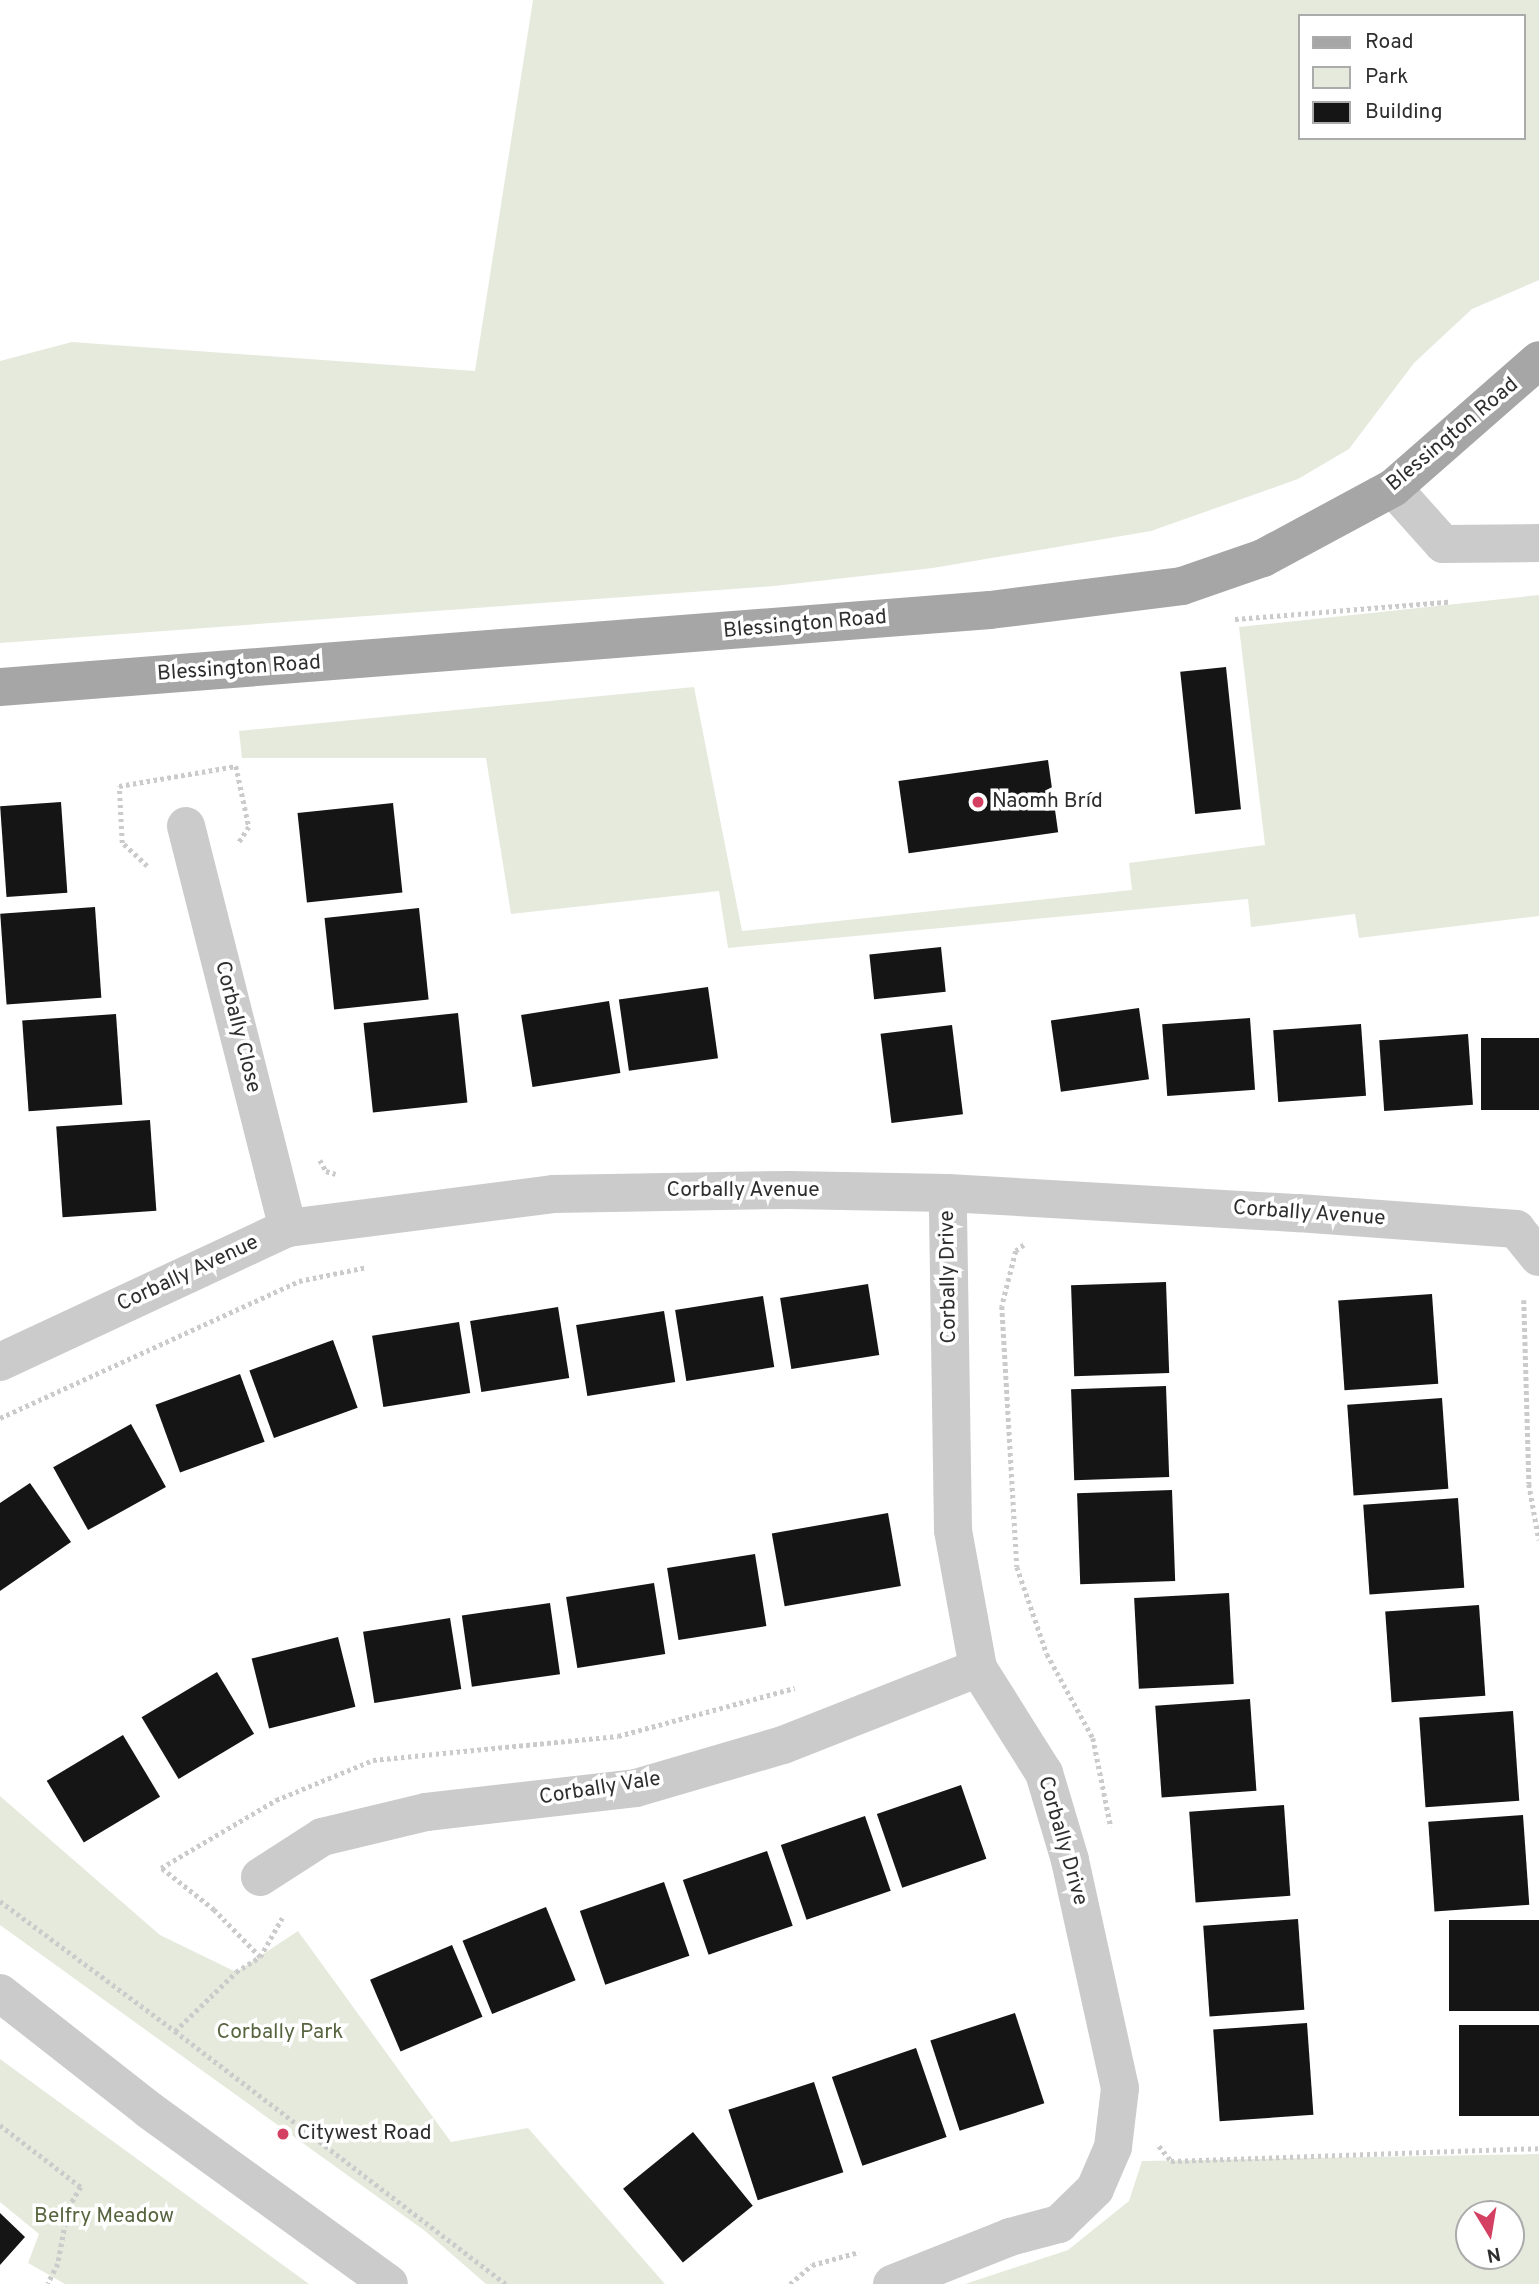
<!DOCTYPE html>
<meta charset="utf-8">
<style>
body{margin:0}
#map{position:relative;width:1539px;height:2284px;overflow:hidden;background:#fff;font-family:Overpass,sans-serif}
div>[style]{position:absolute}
.green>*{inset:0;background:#e6eadd}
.building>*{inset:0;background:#151515;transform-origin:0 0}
.path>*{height:4.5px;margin-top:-2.25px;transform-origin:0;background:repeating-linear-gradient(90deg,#cbcbcb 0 3.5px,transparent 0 7px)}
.minor>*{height:38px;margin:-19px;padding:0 19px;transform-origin:19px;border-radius:19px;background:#cbcbcb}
.major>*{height:38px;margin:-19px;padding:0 19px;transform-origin:19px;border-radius:19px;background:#a6a6a6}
.dots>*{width:19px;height:19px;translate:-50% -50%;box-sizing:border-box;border:4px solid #fff;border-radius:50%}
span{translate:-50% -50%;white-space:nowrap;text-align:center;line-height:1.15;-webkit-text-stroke:7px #fff;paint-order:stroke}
.street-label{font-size:21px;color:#2e2e2e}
.poi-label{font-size:21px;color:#2e2e2e}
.left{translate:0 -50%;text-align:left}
.park-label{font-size:21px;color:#57653f}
.legend{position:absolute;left:1298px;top:14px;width:228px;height:126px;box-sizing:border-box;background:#fff;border:2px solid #ababab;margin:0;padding:9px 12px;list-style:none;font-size:21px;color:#2e2e2e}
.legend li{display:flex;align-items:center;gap:14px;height:35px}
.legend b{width:35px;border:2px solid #ababab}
.north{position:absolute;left:1455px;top:2200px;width:70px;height:70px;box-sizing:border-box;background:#fff;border:2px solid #ababab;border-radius:50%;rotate:169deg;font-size:19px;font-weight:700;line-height:28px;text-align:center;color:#2e2e2e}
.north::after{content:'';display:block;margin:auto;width:24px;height:32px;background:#d44061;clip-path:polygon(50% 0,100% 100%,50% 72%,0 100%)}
</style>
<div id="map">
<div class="green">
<div style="clip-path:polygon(evenodd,533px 0,1539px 0,1539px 280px,1472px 309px,1414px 363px,1349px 449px,1298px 479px,1151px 531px,933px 568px,774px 586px,0 643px,0 361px,72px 342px,475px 371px,533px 0,1299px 16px,1523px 16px,1523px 138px,1299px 138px,1299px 16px)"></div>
<div style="clip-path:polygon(1539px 595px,1539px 916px,1359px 938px,1355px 914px,1251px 927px,1248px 899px,728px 948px,719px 891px,511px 914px,486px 758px,242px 758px,239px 731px,694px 687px,742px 931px,1132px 890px,1129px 863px,1265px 845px,1239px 627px)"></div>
<div style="clip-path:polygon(0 1796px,160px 1935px,236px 1972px,298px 1931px,451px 2142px,528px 2128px,665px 2284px,486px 2284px,425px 2231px,0 1925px)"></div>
<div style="clip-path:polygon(0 2059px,309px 2284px,65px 2284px,28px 2263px,39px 2234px,0 2202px)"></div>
<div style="clip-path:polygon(evenodd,1539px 2154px,1539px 2284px,965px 2284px,1068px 2250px,1129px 2201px,1142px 2161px,1539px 2154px,1469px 2214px,1511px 2214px,1511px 2256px,1469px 2256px,1469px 2214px)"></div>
</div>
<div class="building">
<div style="left:1226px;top:667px;width:143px;height:46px;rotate:84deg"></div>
<div style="left:1048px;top:760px;width:73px;height:151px;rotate:82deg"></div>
<div style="left:61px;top:802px;width:91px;height:61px;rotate:86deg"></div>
<div style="left:393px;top:803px;width:90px;height:96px;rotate:84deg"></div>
<div style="left:95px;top:907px;width:91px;height:95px;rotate:86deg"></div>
<div style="left:419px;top:908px;width:92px;height:95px;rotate:84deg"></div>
<div style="left:941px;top:947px;width:45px;height:72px;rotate:84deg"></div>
<div style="left:708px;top:987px;width:72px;height:90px;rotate:82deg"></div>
<div style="left:609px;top:1001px;width:73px;height:89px;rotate:81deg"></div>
<div style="left:1139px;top:1008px;width:72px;height:89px;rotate:82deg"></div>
<div style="left:458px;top:1013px;width:90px;height:95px;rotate:84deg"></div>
<div style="left:116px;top:1014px;width:91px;height:94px;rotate:86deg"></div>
<div style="left:1250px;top:1018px;width:72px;height:88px;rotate:86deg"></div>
<div style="left:1361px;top:1024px;width:72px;height:88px;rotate:86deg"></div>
<div style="left:952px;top:1025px;width:90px;height:72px;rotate:83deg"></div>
<div style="left:1468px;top:1034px;width:71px;height:89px;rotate:86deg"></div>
<div style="left:1539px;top:1038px;width:72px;height:58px;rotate:90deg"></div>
<div style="left:150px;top:1120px;width:91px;height:94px;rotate:86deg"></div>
<div style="left:1166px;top:1282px;width:91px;height:95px;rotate:88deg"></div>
<div style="left:868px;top:1284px;width:72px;height:89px;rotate:81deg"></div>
<div style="left:1432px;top:1294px;width:90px;height:94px;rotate:86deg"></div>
<div style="left:763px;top:1296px;width:72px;height:89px;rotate:81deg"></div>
<div style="left:558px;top:1307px;width:72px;height:89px;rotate:81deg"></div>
<div style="left:664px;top:1311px;width:72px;height:89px;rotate:81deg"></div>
<div style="left:459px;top:1322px;width:72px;height:88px;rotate:81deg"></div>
<div style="left:333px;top:1340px;width:72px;height:89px;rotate:70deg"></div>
<div style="left:240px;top:1374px;width:72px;height:90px;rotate:70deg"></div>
<div style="left:1166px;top:1386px;width:91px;height:95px;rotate:88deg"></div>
<div style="left:1442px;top:1398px;width:91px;height:95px;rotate:86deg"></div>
<div style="left:131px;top:1424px;width:72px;height:89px;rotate:61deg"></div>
<div style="clip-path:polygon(30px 1483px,71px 1542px,0 1591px,0 1503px)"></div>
<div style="left:1172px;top:1490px;width:91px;height:95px;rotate:88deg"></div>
<div style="left:1458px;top:1498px;width:90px;height:95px;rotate:86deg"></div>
<div style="left:888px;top:1513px;width:74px;height:118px;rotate:80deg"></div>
<div style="left:755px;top:1554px;width:73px;height:89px;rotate:81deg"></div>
<div style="left:654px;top:1583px;width:72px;height:89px;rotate:81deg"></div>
<div style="left:1229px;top:1593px;width:91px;height:95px;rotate:87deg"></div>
<div style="left:550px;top:1603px;width:72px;height:89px;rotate:82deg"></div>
<div style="left:1479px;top:1605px;width:91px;height:94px;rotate:86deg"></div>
<div style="left:450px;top:1618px;width:72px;height:88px;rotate:81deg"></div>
<div style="left:338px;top:1637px;width:72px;height:89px;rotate:76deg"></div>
<div style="left:217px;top:1672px;width:72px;height:88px;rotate:59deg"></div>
<div style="left:1250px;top:1699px;width:92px;height:95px;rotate:86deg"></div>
<div style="left:1513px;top:1711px;width:90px;height:94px;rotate:86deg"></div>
<div style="left:123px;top:1735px;width:72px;height:89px;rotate:59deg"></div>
<div style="left:961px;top:1785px;width:78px;height:89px;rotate:71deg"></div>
<div style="left:1284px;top:1805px;width:91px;height:95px;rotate:86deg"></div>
<div style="left:1523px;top:1815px;width:90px;height:95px;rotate:86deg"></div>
<div style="left:865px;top:1816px;width:79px;height:89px;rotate:71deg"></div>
<div style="left:767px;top:1851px;width:79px;height:89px;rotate:71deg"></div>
<div style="left:664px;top:1882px;width:78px;height:89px;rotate:71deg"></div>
<div style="left:546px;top:1907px;width:79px;height:90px;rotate:68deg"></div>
<div style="left:1298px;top:1919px;width:91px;height:95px;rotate:86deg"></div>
<div style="left:1539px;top:1920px;width:91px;height:90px;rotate:90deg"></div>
<div style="left:452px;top:1945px;width:78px;height:89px;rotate:67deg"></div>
<div style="left:1015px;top:2013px;width:95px;height:89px;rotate:72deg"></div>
<div style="left:1307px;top:2023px;width:92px;height:94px;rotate:86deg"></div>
<div style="left:1539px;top:2025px;width:91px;height:80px;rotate:90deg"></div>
<div style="left:916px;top:2048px;width:94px;height:89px;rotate:71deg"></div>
<div style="left:814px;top:2082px;width:95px;height:90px;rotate:72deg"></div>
<div style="left:693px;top:2132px;width:95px;height:90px;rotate:51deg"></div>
<div style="clip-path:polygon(0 2213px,25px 2237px,0 2265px)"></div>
</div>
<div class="path">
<div style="left:1235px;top:619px;width:214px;rotate:-4.6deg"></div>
<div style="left:147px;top:866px;width:34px;rotate:-137deg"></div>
<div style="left:122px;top:843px;width:57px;rotate:-93deg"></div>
<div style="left:119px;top:786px;width:119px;rotate:-9.7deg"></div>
<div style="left:236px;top:766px;width:62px;rotate:78deg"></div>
<div style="left:249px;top:827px;width:20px;rotate:123deg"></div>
<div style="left:320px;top:1160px;width:13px;rotate:61deg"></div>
<div style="left:326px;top:1171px;width:10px;rotate:17deg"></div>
<div style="left:1024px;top:1245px;width:10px;rotate:143deg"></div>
<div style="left:1016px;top:1251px;width:57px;rotate:104.3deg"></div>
<div style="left:1002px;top:1306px;width:261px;rotate:86.7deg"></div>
<div style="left:1017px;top:1567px;width:92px;rotate:71deg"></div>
<div style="left:1047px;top:1654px;width:96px;rotate:61.3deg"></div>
<div style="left:1093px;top:1738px;width:91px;rotate:78.6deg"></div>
<div style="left:1524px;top:1300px;width:184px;rotate:88.4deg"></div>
<div style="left:1529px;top:1484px;width:57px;rotate:79.9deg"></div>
<div style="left:0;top:1418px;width:329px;rotate:-24.6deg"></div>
<div style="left:299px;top:1281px;width:69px;rotate:-11.6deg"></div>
<div style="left:0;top:1901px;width:218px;rotate:36.6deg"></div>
<div style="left:175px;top:2031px;width:85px;rotate:-44deg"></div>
<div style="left:236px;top:1972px;width:28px;rotate:-32deg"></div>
<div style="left:260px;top:1957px;width:66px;rotate:-134.4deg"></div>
<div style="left:214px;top:1910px;width:68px;rotate:-141.6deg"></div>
<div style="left:161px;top:1868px;width:134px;rotate:-30.6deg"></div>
<div style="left:276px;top:1800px;width:105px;rotate:-22.4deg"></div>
<div style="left:373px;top:1760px;width:246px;rotate:-5.6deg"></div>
<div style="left:618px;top:1736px;width:183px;rotate:-15.2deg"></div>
<div style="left:260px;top:1957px;width:45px;rotate:-60.6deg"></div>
<div style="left:175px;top:2031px;width:417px;rotate:37.4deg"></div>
<div style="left:0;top:2125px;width:102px;rotate:37.4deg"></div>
<div style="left:81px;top:2187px;width:26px;rotate:121deg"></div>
<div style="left:68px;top:2209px;width:56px;rotate:100.3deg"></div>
<div style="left:58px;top:2264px;width:22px;rotate:117deg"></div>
<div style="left:1159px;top:2146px;width:19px;rotate:51deg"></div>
<div style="left:1171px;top:2161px;width:368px;rotate:-2deg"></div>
<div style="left:790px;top:2284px;width:29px;rotate:-41deg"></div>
<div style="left:812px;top:2265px;width:49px;rotate:-15.5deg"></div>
</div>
<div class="minor">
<div style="left:1393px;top:488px;width:75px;rotate:48.2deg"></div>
<div style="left:1443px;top:544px;width:96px;rotate:-0.6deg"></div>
<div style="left:186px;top:826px;width:415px;rotate:75.8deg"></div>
<div style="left:0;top:1362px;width:318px;rotate:-25deg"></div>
<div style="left:288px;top:1228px;width:267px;rotate:-7.3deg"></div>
<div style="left:553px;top:1194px;width:236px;rotate:-1deg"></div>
<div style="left:789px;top:1190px;width:159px;rotate:1.1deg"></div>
<div style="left:948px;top:1193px;width:351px;rotate:3.3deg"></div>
<div style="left:1298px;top:1213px;width:219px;rotate:4.2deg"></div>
<div style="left:1516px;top:1229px;width:36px;rotate:51deg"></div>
<div style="left:260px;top:1877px;width:74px;rotate:-32.8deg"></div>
<div style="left:322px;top:1837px;width:107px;rotate:-13.5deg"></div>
<div style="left:426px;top:1812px;width:211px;rotate:-6.5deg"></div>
<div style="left:636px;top:1788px;width:153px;rotate:-16.3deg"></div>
<div style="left:783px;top:1745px;width:210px;rotate:-21.5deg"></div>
<div style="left:0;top:1993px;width:189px;rotate:38.1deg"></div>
<div style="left:149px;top:2110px;width:296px;rotate:35.9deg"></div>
<div style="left:892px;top:2284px;width:127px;rotate:-21.7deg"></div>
<div style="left:1010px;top:2237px;width:51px;rotate:-14.9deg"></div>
<div style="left:1059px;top:2224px;width:50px;rotate:-44.2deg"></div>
<div style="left:1095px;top:2189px;width:46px;rotate:-66.8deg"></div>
<div style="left:1113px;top:2147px;width:59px;rotate:-83.2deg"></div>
<div style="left:1120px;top:2088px;width:233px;rotate:-102.4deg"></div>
<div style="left:1070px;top:1860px;width:91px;rotate:-106.6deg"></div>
<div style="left:1044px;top:1773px;width:124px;rotate:-122.2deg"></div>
<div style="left:978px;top:1668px;width:140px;rotate:-100.3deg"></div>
<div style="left:953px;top:1530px;width:337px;rotate:-90.9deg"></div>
</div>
<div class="major">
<div style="left:0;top:687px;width:993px;rotate:-4.45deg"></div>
<div style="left:990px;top:610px;width:193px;rotate:-7.1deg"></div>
<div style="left:1182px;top:586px;width:86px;rotate:-19.1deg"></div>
<div style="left:1263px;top:558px;width:148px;rotate:-28.3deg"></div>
<div style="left:1393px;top:488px;width:194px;rotate:-41.2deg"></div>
</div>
<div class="dots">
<div style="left:978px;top:802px;background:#d44061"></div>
<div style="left:283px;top:2134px;background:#d44061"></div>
</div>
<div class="street-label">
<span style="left:1453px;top:435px;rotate:-40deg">Blessington Road</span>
<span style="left:805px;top:625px;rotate:-5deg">Blessington Road</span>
<span style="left:239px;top:669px;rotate:-4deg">Blessington Road</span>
<span style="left:237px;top:1027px;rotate:76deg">Corbally Close</span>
<span style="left:743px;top:1191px">Corbally Avenue</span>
<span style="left:1309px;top:1214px;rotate:4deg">Corbally Avenue</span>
<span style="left:188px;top:1274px;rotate:-25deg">Corbally Avenue</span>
<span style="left:949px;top:1277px;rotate:-91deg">Corbally Drive</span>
<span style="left:600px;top:1789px;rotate:-9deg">Corbally Vale</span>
<span style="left:1062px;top:1841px;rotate:74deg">Corbally Drive</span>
</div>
<div class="poi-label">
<span class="left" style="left:992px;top:802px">Naomh Bríd</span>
<span class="left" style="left:297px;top:2134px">Citywest Road</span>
</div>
<div class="park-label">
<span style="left:280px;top:2033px">Corbally Park</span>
<span style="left:104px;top:2217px">Belfry Meadow</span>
</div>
<ul class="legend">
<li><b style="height:9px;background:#a6a6a6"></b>Road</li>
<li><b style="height:19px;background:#e6eadd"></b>Park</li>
<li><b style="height:19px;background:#151515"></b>Building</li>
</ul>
<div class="north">N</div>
</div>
